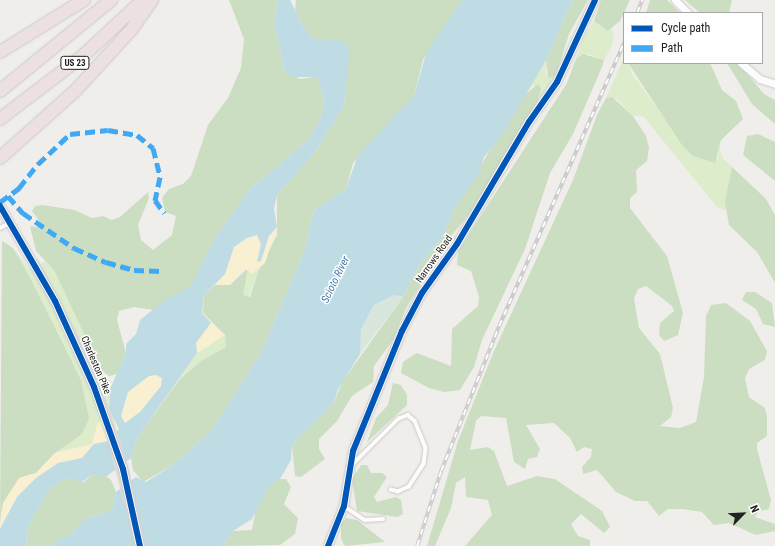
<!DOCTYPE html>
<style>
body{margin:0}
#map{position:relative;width:775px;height:546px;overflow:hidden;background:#f0eeeb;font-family:"Roboto Condensed",sans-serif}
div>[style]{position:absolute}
.grass>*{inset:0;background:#ddeccb}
.forest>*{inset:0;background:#cbdec1}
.wetland>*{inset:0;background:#d9e6de}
.sand>*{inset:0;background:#f8f0d0}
.water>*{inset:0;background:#bfdbe3}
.pier>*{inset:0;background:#dedddd}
.roads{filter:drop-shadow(0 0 1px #c9c8c7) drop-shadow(0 0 1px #c9c8c7)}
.service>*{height:3.5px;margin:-1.75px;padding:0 1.75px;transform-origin:1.75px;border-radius:1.75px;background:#fdfcfc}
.minor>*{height:7px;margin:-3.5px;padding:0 3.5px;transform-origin:3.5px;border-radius:3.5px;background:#fdfcfc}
.tertiary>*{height:8px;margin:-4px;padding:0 4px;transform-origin:4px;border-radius:4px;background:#fdfcfc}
.motorway>*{height:12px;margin:-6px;padding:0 6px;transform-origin:6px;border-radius:6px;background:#ece0e2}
.rail>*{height:3.5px;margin-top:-1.75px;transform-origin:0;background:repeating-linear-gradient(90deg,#fff 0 6px,#ccc 0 12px);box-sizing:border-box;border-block:1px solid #ccc}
.quiet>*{height:5px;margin-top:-2.5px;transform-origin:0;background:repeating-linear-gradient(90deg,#3fa9f5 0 10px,transparent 0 15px)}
.cycleway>*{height:6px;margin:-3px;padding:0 3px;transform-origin:3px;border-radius:3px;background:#0057b8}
span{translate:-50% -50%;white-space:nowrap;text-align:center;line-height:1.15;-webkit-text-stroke:3px #fff;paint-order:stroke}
.shield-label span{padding:1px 3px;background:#fff;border:1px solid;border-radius:3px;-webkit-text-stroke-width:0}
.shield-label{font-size:9px;color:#222;font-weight:700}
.street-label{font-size:10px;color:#222}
.water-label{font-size:11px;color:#4a7aab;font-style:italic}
.legend{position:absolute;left:623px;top:12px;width:140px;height:52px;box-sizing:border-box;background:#fff;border:1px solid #a7a7a7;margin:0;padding:5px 7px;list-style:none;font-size:12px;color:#222}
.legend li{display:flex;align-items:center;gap:8px;height:20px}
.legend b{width:20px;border:1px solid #a7a7a7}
.north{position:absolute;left:723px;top:494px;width:40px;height:40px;-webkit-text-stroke:3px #fff;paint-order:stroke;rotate:66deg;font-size:11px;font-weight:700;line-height:16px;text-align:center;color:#222}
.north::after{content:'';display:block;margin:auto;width:14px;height:18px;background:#222;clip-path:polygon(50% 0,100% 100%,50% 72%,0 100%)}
</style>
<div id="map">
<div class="grass">
<div style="clip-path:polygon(594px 21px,608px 31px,612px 29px,614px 38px,611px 48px,604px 60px,588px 54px,576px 59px,583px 38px)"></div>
<div style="clip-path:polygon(624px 57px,624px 63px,628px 63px,632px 74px,693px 156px,718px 158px,719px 146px,722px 157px,732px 167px,726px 210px,717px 207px,643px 116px,633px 116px,617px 99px,606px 98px)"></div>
<div style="clip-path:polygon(546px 60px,546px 76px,556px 75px,538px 100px,541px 89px,533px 85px,523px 96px)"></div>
<div style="clip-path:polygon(13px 248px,31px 271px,45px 261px,54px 270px,110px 389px,109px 410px,92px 444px,85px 448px,55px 453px,81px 435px,81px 380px)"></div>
<div style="clip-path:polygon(265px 263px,258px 272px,248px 299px,243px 295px,243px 285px,248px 268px,257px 268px)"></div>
<div style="clip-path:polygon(225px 335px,226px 347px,201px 361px,179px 380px,197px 353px)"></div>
</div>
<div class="forest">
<div style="clip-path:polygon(229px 0,278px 0,274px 21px,284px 70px,300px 79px,314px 77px,319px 81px,324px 101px,321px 117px,309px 139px,248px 191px,213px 241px,191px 287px,153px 310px,134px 307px,119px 311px,117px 320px,126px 353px,117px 374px,109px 376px,101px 370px,54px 270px,36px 251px,30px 226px,44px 228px,32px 211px,35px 206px,43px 205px,74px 210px,92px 218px,103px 216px,112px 220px,120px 217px,148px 192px,149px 198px,138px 225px,141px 240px,153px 250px,172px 235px,176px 216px,165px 212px,162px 198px,169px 189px,183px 184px,191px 176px,208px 125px,228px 98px,241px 68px,244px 39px)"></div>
<div style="clip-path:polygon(296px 0,462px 0,423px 60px,414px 95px,353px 163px,346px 189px,313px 211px,306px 247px,261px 353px,211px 431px,173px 465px,143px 482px,133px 470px,131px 458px,136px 440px,179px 380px,201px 361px,226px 347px,225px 335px,203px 313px,204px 295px,215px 285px,230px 285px,248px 268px,243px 295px,250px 297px,258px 272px,277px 235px,277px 195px,315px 152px,344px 106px,346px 84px,337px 39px,314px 39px,304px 28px,295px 10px)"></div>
<div style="clip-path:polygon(573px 0,588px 0,569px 34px,556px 75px,548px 78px,546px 60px)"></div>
<div style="clip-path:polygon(601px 0,630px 0,620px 21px,608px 31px,594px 21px)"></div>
<div style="clip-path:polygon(650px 0,667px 0,680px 13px,646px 13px)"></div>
<div style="clip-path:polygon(685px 0,732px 0,729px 13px,700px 13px)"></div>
<div style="clip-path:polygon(583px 54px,604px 60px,602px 67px,573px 134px,550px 173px,525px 249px,482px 340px,474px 367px,460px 390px,444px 392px,429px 388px,401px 373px,403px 362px,417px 353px,451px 366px,452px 329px,478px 306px,479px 297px,471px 271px,457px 265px,458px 251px,567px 83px,576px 59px)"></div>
<div style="clip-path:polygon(628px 63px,710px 63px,722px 90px,736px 101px,743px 119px,721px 140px,715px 163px,693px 156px,682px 145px)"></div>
<div style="clip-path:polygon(727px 63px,738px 63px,764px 94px,775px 100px,775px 124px,752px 104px)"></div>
<div style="clip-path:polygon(538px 84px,541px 89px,538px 100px,473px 210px,451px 236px,406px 308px,393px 340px,374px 366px,373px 382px,352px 396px,337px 421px,319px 439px,319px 449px,325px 459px,301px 477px,295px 476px,292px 445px,334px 403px,342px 382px,403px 297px,418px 267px,444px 235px,453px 211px,523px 96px)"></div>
<div style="clip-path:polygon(612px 97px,633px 116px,646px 136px,649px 148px,647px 161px,636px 170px,637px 192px,630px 198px,630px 208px,667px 256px,683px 313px,678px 335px,664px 341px,659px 335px,660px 323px,674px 311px,672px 306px,646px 286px,638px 289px,634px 298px,639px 328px,660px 354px,673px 408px,671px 417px,660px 426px,680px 428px,696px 422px,704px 377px,706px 316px,711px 305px,726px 303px,750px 321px,767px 351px,765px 360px,749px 369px,745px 378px,749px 397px,765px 408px,767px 417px,767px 436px,757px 443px,757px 449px,771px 500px,769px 509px,758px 512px,755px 517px,775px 524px,775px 531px,756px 535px,729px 523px,714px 525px,702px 512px,683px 509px,668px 509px,659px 516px,647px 501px,635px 501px,616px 492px,597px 470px,583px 474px,582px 467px,591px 457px,592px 449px,584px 447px,577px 452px,570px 438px,554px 423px,526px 425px,540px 449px,537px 457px,528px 459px,525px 469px,514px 462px,506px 418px,481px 416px,476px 421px,470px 450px,488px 447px,494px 451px,507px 486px,537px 476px,555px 479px,602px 511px,610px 527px,604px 533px,581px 514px,571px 524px,578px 536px,590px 540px,590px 546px,465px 546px,492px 515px,488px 500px,466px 497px,465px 477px,456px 483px,451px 508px,435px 546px,427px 546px,458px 441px,494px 351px,573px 180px,597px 115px,606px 98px)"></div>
<div style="clip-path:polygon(758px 134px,775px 142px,775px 181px,743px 155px,747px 136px)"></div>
<div style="clip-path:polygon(732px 167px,766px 199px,775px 215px,775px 283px,757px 252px,729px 225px,725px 202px)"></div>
<div style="clip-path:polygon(2px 241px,13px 248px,29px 276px,81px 380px,89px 419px,81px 435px,55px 453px,36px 473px,19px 478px,1px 512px,0 529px)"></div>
<div style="clip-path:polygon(746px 292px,755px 292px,772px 303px,775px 327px,763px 324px,756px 309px,742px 300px)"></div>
<div style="clip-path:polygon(393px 383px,401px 385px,407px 395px,407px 405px,367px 442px,376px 418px,388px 405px)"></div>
<div style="clip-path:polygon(361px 465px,367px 465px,371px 473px,382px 473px,387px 477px,374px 497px,377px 502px,396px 497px,401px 500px,403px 514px,397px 517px,357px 511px,352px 479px)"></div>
<div style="clip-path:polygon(102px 473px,111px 480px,116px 492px,112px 510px,84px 519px,73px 533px,48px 546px,26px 546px,28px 526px,51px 487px,67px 478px,84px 482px,93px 474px)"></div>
<div style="clip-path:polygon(280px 479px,286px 479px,291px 487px,284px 504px,298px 518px,295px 534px,280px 545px,223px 546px,233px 531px,252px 530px,256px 508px,270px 486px)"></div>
<div style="clip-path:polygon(346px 518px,357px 520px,385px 542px,345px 546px,341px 539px,341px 524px)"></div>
</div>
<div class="wetland">
<div style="clip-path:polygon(394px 295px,403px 297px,360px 354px,361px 329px,374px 305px)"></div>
</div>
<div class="sand">
<div style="clip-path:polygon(277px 227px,265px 263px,252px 274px,244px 268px,230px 285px,215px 285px,225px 274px,234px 247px,257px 235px,261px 244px,257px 262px,261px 261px,269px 236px)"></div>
<div style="clip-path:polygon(211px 323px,225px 335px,197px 353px,196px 343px)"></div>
<div style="clip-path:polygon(156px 375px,162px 378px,161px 386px,140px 412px,125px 423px,121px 416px,128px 392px,149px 376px)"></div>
<div style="clip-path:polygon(109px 410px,120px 429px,109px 441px,94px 444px,82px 458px,58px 463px,17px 497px,0 528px,3px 503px,19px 478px,36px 473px,55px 453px,92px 444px,97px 425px)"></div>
</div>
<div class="water">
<div style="clip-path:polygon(evenodd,278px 0,290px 0,304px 28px,314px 39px,337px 39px,350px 47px,344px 106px,315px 152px,277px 195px,274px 209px,277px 227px,269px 236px,261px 261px,257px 262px,261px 244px,257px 235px,247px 238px,234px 247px,225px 274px,204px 295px,202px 313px,211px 323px,196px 343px,197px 353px,136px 440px,131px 458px,107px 476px,93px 474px,82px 482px,67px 478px,51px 487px,28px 526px,26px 546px,0 546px,0 529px,17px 497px,36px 478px,58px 463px,82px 458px,94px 444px,109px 441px,119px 429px,109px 410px,110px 389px,126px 354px,126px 344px,136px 334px,140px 320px,166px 299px,191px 286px,213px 241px,248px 191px,309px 139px,321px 117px,324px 101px,319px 81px,314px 77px,291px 77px,284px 70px,274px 21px,278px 0,156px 375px,162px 378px,161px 386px,140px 412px,125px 423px,121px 416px,128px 392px,149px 376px,156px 375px)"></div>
<div style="clip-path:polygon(462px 0,573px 0,546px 60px,501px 137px,484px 157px,478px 175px,453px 211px,444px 235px,418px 267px,403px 297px,394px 295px,374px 305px,361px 329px,360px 354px,338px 389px,334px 403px,292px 445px,291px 460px,280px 479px,270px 486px,252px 519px,233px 531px,223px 546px,48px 546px,73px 533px,84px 519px,112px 510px,116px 492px,136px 477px,146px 482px,173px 465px,211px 431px,261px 353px,306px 247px,313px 211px,346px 189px,358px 155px,414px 95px,427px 51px)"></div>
</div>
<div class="pier">
<div style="clip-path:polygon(38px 259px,76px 330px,108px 404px,126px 458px,146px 546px,135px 546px,102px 419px,67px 336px,28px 264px)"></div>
</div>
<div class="roads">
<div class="service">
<div style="left:0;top:228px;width:11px;rotate:-27deg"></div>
<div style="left:353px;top:464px;width:64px;rotate:-45deg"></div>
<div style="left:398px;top:419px;width:11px;rotate:-22deg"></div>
<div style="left:408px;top:415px;width:9px;rotate:41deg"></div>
<div style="left:415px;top:421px;width:29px;rotate:68deg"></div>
<div style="left:426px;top:448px;width:16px;rotate:97deg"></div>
<div style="left:424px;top:464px;width:27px;rotate:123deg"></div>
<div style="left:409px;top:487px;width:12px;rotate:156deg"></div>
<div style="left:398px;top:492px;width:7px;rotate:-164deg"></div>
<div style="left:344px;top:506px;width:25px;rotate:34deg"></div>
<div style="left:365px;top:520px;width:18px;rotate:-3deg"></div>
</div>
<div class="minor">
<div style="left:675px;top:0;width:18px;rotate:45deg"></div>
<div style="left:741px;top:63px;width:25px;rotate:40deg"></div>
<div style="left:760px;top:79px;width:16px;rotate:18deg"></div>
</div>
<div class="tertiary">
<div style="left:0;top:206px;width:110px;rotate:59.9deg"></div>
<div style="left:55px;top:301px;width:94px;rotate:65.6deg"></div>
<div style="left:94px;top:387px;width:87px;rotate:70.5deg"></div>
<div style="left:123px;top:469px;width:79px;rotate:77.6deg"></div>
<div style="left:328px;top:546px;width:43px;rotate:-68.2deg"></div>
<div style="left:344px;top:506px;width:56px;rotate:-80.7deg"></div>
<div style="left:353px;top:451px;width:130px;rotate:-67.8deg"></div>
<div style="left:402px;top:331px;width:43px;rotate:-62.2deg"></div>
<div style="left:422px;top:293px;width:60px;rotate:-54.5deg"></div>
<div style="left:457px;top:244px;width:142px;rotate:-59.5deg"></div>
<div style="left:529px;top:122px;width:49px;rotate:-55deg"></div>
<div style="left:557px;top:82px;width:90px;rotate:-65.1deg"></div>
</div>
<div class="motorway">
<div style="left:0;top:52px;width:99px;rotate:-31.8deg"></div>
<div style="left:0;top:91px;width:144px;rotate:-39.3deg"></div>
<div style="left:0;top:119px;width:106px;rotate:-37.3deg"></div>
<div style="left:84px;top:55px;width:81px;rotate:-43deg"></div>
<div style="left:0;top:158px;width:102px;rotate:-41.8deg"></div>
<div style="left:76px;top:90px;width:81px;rotate:-47.5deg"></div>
<div style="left:131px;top:30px;width:37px;rotate:-55deg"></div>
</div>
</div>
<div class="rail">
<div style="left:637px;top:13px;width:14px;rotate:-69deg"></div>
<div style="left:417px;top:546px;width:79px;rotate:-72.3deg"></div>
<div style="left:441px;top:471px;width:156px;rotate:-68.2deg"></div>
<div style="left:499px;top:326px;width:310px;rotate:-66.2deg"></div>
</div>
<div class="quiet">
<div style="left:8px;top:196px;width:23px;rotate:49deg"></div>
<div style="left:23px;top:213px;width:62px;rotate:34.5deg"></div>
<div style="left:74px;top:248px;width:35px;rotate:24deg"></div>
<div style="left:106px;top:262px;width:29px;rotate:16deg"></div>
<div style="left:134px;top:270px;width:27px;rotate:2deg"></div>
<div style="left:0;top:202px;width:24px;rotate:-36deg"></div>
<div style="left:19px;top:188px;width:31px;rotate:-52deg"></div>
<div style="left:38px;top:164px;width:44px;rotate:-43.2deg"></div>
<div style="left:70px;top:134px;width:38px;rotate:-6deg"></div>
<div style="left:108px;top:130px;width:29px;rotate:10deg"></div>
<div style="left:137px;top:135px;width:21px;rotate:39deg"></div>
<div style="left:153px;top:148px;width:30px;rotate:76deg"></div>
<div style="left:160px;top:177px;width:24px;rotate:102deg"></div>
<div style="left:155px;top:200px;width:16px;rotate:55deg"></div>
</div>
<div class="cycleway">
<div style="left:0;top:206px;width:110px;rotate:59.9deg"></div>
<div style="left:55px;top:301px;width:94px;rotate:65.6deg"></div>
<div style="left:94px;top:387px;width:87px;rotate:70.5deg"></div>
<div style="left:123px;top:469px;width:79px;rotate:77.6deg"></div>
<div style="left:328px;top:546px;width:43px;rotate:-68.2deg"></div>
<div style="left:344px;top:506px;width:56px;rotate:-80.7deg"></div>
<div style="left:353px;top:451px;width:130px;rotate:-67.8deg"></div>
<div style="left:402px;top:331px;width:43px;rotate:-62.2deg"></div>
<div style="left:422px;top:293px;width:60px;rotate:-54.5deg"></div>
<div style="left:457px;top:244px;width:142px;rotate:-59.5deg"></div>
<div style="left:529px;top:122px;width:49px;rotate:-55deg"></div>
<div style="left:557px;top:82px;width:90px;rotate:-65.1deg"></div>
</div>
<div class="shield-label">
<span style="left:75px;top:63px">US 23</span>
</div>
<div class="street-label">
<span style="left:434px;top:259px;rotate:-55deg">Narrows Road</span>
<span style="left:96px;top:365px;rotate:67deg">Charleston Pike</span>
</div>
<div class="water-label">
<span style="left:336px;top:280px;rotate:-64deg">Scioto River</span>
</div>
<ul class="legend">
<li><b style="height:5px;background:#0057b8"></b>Cycle path</li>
<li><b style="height:5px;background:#3fa9f5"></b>Path</li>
</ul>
<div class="north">N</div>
</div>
